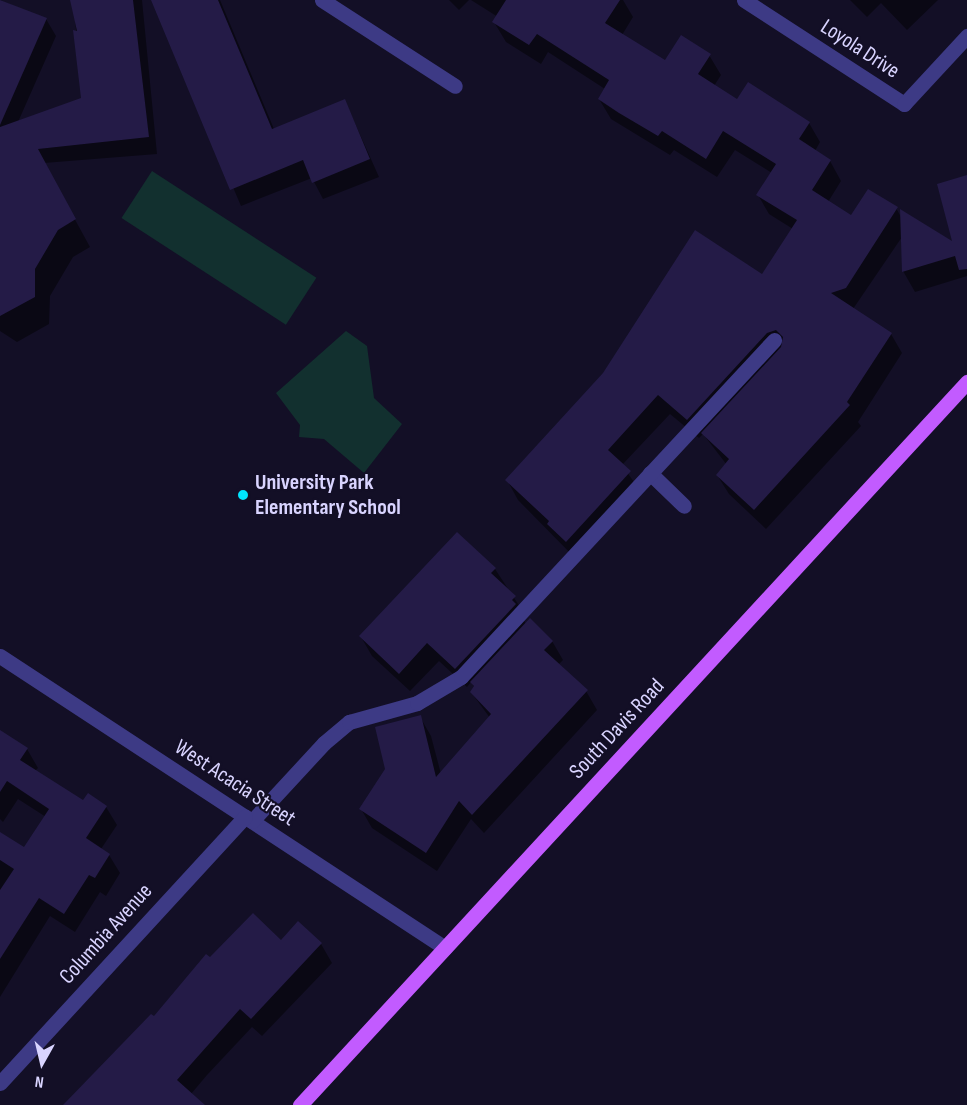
<!DOCTYPE html>
<style>
body{margin:0}
#map{position:relative;width:967px;height:1105px;overflow:hidden;background:#130f26;font-family:"Sofia Sans Condensed",sans-serif}
div>[style]{position:absolute}
.green>*{inset:0;background:#12302f;transform-origin:0 0}
.shadow>*{inset:0;background:#0007}
.building>*{inset:0;background:#241b47}
.minor>*{height:15px;margin:-7.5px;padding:0 7.5px;transform-origin:7.5px;border-radius:7.5px;background:#3d3a85}
.major>*{height:15px;margin:-7.5px;padding:0 7.5px;transform-origin:7.5px;border-radius:7.5px;background:#c25bff}
.dots>*{width:16px;height:16px;translate:-50% -50%;box-sizing:border-box;border:3px solid #130f26;border-radius:50%}
span{translate:-50% -50%;white-space:nowrap;text-align:center;line-height:1.15;-webkit-text-stroke:4.5px #130f26;paint-order:stroke}
.street-label{font-size:22px;color:#d9d4ff}
.poi-label{font-size:22px;color:#d9d4ff;font-weight:700}
.left{translate:0 -50%;text-align:left}
.north{position:absolute;left:12px;top:1033px;width:60px;height:60px;-webkit-text-stroke:4px #130f26;paint-order:stroke;rotate:188deg;font-size:16px;font-weight:700;line-height:24px;text-align:center;color:#d9d4ff}
.north::after{content:'';display:block;margin:auto;width:21px;height:27px;background:#d9d4ff;clip-path:polygon(50% 0,100% 100%,50% 72%,0 100%)}
</style>
<div id="map">
<div class="green">
<div style="left:152px;top:171px;width:196px;height:56px;rotate:33deg"></div>
<div style="clip-path:polygon(346px 331px,367px 346px,374px 398px,402px 424px,364px 473px,324px 439px,299px 437px,300px 425px,276px 393px)"></div>
</div>
<div class="shadow">
<div style="clip-path:polygon(0 0,46px 19px,56px 36px,18px 122px,83px 99px,73px 0,142px 0,157px 154px,44px 163px,90px 247px,73px 257px,50px 296px,49px 324px,17px 342px,0 331px)"></div>
<div style="clip-path:polygon(153px 0,220px 0,274px 129px,345px 101px,379px 177px,323px 199px,312px 178px,241px 206px)"></div>
<div style="clip-path:polygon(449px 0,469px 0,459px 10px)"></div>
<div style="clip-path:polygon(471px 0,623px 0,633px 17px,622px 35px,666px 62px,709px 55px,721px 75px,714px 86px,737px 101px,809px 123px,820px 142px,815px 151px,830px 161px,841px 181px,828px 202px,851px 217px,896px 208px,901px 217px,954px 244px,967px 177px,967px 276px,915px 292px,903px 271px,902px 237px,853px 309px,891px 334px,902px 353px,858px 422px,861px 426px,766px 529px,729px 494px,717px 475px,727px 465px,703px 434px,699px 438px,670px 414px,622px 465px,641px 492px,578px 561px,518px 500px,507px 480px,763px 276px,793px 229px,769px 214px,758px 195px,772px 173px,735px 150px,717px 177px,674px 150px,670px 155px,611px 119px,599px 99px,605px 89px,548px 52px,541px 64px,506px 42px,494px 22px,498px 17px)"></div>
<div style="clip-path:polygon(850px 0,938px 0,907px 30px,881px 3px,867px 17px)"></div>
<div style="clip-path:polygon(457px 534px,495px 569px,526px 616px,523px 619px,526px 624px,552px 641px,563px 660px,558px 665px,586px 691px,597px 710px,484px 833px,471px 819px,437px 871px,372px 828px,361px 809px,420px 717px,431px 736px,441px 774px,490px 718px,471px 692px,475px 688px,471px 682px,467px 687px,439px 661px,410px 691px,372px 656px,361px 637px)"></div>
<div style="clip-path:polygon(0 738px,27px 749px,38px 768px,35px 771px,83px 802px,106px 807px,117px 825px,101px 849px,109px 855px,120px 873px,106px 896px,100px 892px,75px 932px,50px 916px,0 997px,0 854px,24px 849px,46px 817px,18px 799px,3px 822px,0 819px)"></div>
<div style="clip-path:polygon(298px 923px,321px 944px,332px 963px,262px 1036px,252px 1027px,207px 1075px,191px 1094px,199px 1105px,70px 1105px,210px 960px,281px 942px)"></div>
</div>
<div class="building">
<div style="clip-path:polygon(0 0,47px 18px,0 125px)"></div>
<div style="clip-path:polygon(70px 0,133px 0,149px 137px,38px 149px,76px 219px,58px 230px,35px 269px,35px 297px,0 316px,0 127px,81px 98px,73px 30px,77px 31px)"></div>
<div style="clip-path:polygon(151px 0,218px 0,272px 129px,345px 99px,370px 159px,312px 183px,303px 160px,230px 190px)"></div>
<div style="clip-path:polygon(506px 0,620px 0,605px 23px,665px 60px,681px 35px,711px 54px,698px 74px,737px 99px,748px 82px,810px 122px,799px 139px,831px 160px,812px 190px,851px 215px,868px 189px,898px 207px,846px 288px,831px 293px,892px 333px,847px 402px,850px 405px,754px 510px,716px 475px,729px 459px,701px 433px,781px 347px,783px 337px,776px 330px,767px 333px,687px 420px,658px 395px,608px 450px,631px 471px,566px 542px,547px 524px,549px 521px,505px 480px,603px 373px,695px 230px,762px 274px,797px 220px,756px 195px,776px 164px,723px 131px,706px 159px,662px 131px,658px 136px,619px 113px,598px 99px,609px 80px,537px 34px,529px 45px,492px 22px)"></div>
<div style="clip-path:polygon(967px 175px,967px 269px,959px 270px,955px 256px,902px 272px,900px 209px,952px 241px,937px 184px)"></div>
<div style="clip-path:polygon(457px 532px,496px 568px,491px 573px,516px 596px,512px 600px,516px 604px,455px 669px,427px 643px,399px 674px,359px 636px)"></div>
<div style="clip-path:polygon(530px 618px,553px 641px,544px 650px,588px 690px,472px 815px,459px 801px,426px 853px,359px 809px,385px 769px,375px 727px,421px 715px,436px 777px,491px 714px,470px 692px,474px 686px,470px 682px)"></div>
<div style="clip-path:polygon(0 730px,28px 748px,20px 760px,83px 800px,88px 793px,107px 806px,86px 838px,110px 854px,95px 878px,89px 875px,64px 914px,39px 898px,0 959px,0 890px,14px 869px,0 860px,0 832px,24px 847px,49px 809px,7px 781px,0 792px)"></div>
<div style="clip-path:polygon(253px 913px,281px 940px,298px 921px,322px 943px,251px 1019px,240px 1009px,177px 1080px,205px 1105px,63px 1105px,151px 1014px,154px 1016px,206px 954px,210px 957px)"></div>
</div>
<div class="minor">
<div style="left:322px;top:0;width:158px;rotate:32.9deg"></div>
<div style="left:744px;top:0;width:191px;rotate:33deg"></div>
<div style="left:904px;top:104px;width:93px;rotate:-47.2deg"></div>
<div style="left:650px;top:473px;width:47px;rotate:44.1deg"></div>
<div style="left:0;top:656px;width:532px;rotate:33.27deg"></div>
<div style="left:252px;top:821px;width:106px;rotate:-47.3deg"></div>
<div style="left:324px;top:743px;width:33px;rotate:-40deg"></div>
<div style="left:349px;top:722px;width:71px;rotate:-15.6deg"></div>
<div style="left:417px;top:703px;width:51px;rotate:-30.6deg"></div>
<div style="left:461px;top:677px;width:460px;rotate:-47.1deg"></div>
<div style="left:0;top:1083px;width:362px;rotate:-47.4deg"></div>
</div>
<div class="major">
<div style="left:300px;top:1105px;width:984px;rotate:-47.31deg"></div>
</div>
<div class="dots">
<div style="left:243px;top:495px;background:#00e5ff"></div>
</div>
<div class="street-label">
<span style="left:860px;top:49px;rotate:33deg">Loyola Drive</span>
<span style="left:617px;top:729px;rotate:-47deg">South Davis Road</span>
<span style="left:235px;top:783px;rotate:33deg">West Acacia Street</span>
<span style="left:106px;top:934px;rotate:-48deg">Columbia Avenue</span>
</div>
<div class="poi-label">
<span class="left" style="left:255px;top:495px">University Park<br>Elementary School</span>
</div>
<div class="north">N</div>
</div>
